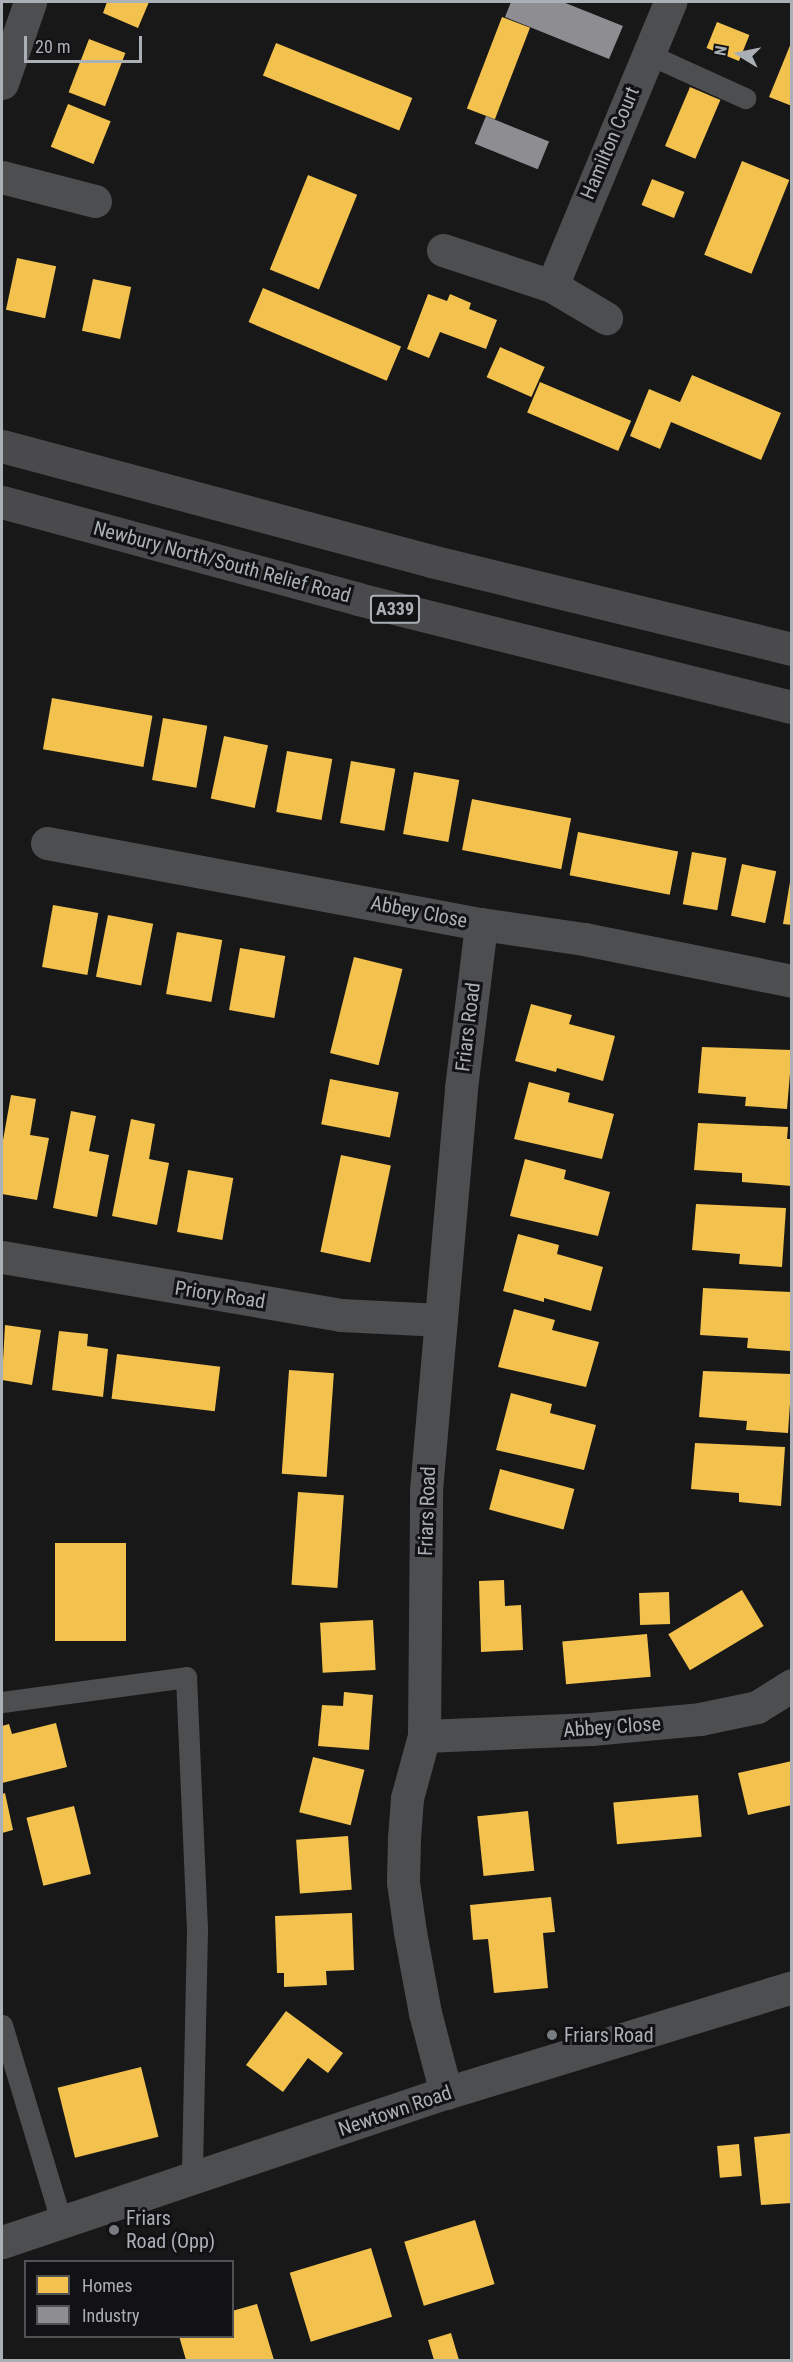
<!DOCTYPE html>
<style>
body{margin:0}
#map{position:relative;width:793px;height:2362px;overflow:hidden;background:#181818;font-family:"Roboto Condensed",sans-serif}
div>[style]{position:absolute}
.homes>*{inset:0;background:#f2c14e;transform-origin:0 0}
.industry>*{inset:0;background:#8d8d92;transform-origin:0 0}
.service>*{height:21px;margin:-10.5px;padding:0 10.5px;transform-origin:10.5px;border-radius:10.5px;background:#4d4e50}
.minor>*{height:33px;margin:-16.5px;padding:0 16.5px;transform-origin:16.5px;border-radius:16.5px;background:#4d4e50}
.trunk>*{height:33px;margin:-16.5px;padding:0 16.5px;transform-origin:16.5px;border-radius:16.5px;background:#4a4a4c}
.dots>*{width:16px;height:16px;translate:-50% -50%;box-sizing:border-box;border:3px solid #121214;border-radius:50%}
span{translate:-50% -50%;white-space:nowrap;text-align:center;line-height:1.15;-webkit-text-stroke:6px #121214;paint-order:stroke}
.shield-label span{padding:2px 4px;background:#121214;border:2px solid;border-radius:4px;-webkit-text-stroke-width:0}
.shield-label{font-size:18px;color:#abb0b7;font-weight:700}
.street-label{font-size:20px;color:#abb0b7}
.poi-label{font-size:20px;color:#abb0b7}
.left{translate:0 -50%;text-align:left}
.frame{position:absolute;inset:0;border:3px solid #abb0b7;pointer-events:none}
.legend{position:absolute;left:24px;top:2260px;width:210px;height:78px;box-sizing:border-box;background:#121214;border:2px solid #4f5155;margin:0;padding:8px 10px;list-style:none;font-size:18px;color:#abb0b7}
.legend li{display:flex;align-items:center;gap:12px;height:30px}
.legend b{width:30px;border:2px solid #4f5155}
.north{position:absolute;left:709px;top:24px;width:60px;height:60px;-webkit-text-stroke:4px #121214;paint-order:stroke;rotate:280deg;font-size:16px;font-weight:700;line-height:24px;text-align:center;color:#abb0b7}
.north::after{content:'';display:block;margin:auto;width:21px;height:27px;background:#abb0b7;clip-path:polygon(50% 0,100% 100%,50% 72%,0 100%)}
.scale{position:absolute;left:24px;top:36px;width:118px;height:27px;box-sizing:border-box;border:3px solid #abb0b7;border-top:0;padding-left:8px;font-size:18px;line-height:21px;white-space:nowrap;color:#abb0b7;-webkit-text-stroke:4px #121214;paint-order:stroke}
</style>
<div id="map">
<div class="homes">
<div style="clip-path:polygon(107px 2px,149px 2px,138px 28px,103px 13px)"></div>
<div style="left:502px;top:17px;width:30px;height:98px;rotate:21deg"></div>
<div style="left:717px;top:22px;width:35px;height:28px;rotate:22deg"></div>
<div style="left:89px;top:39px;width:39px;height:57px;rotate:21deg"></div>
<div style="left:276px;top:43px;width:147px;height:35px;rotate:22deg"></div>
<div style="clip-path:polygon(791px 43px,792px 43px,792px 106px,769px 97px)"></div>
<div style="left:690px;top:87px;width:33px;height:64px;rotate:23deg"></div>
<div style="left:68px;top:104px;width:46px;height:46px;rotate:22deg"></div>
<div style="left:742px;top:161px;width:51px;height:101px;rotate:22deg"></div>
<div style="left:308px;top:175px;width:53px;height:102px;rotate:22deg"></div>
<div style="left:652px;top:179px;width:35px;height:28px;rotate:22deg"></div>
<div style="left:17px;top:258px;width:40px;height:53px;rotate:12deg"></div>
<div style="left:93px;top:279px;width:39px;height:53px;rotate:12deg"></div>
<div style="left:263px;top:288px;width:150px;height:37px;rotate:23deg"></div>
<div style="clip-path:polygon(428px 294px,447px 301px,450px 294px,471px 303px,469px 309px,497px 320px,486px 349px,440px 332px,429px 358px,407px 349px)"></div>
<div style="left:500px;top:347px;width:49px;height:33px;rotate:24deg"></div>
<div style="clip-path:polygon(692px 375px,781px 413px,761px 460px,671px 422px,660px 449px,630px 436px,649px 389px,680px 402px)"></div>
<div style="left:540px;top:382px;width:99px;height:33px;rotate:23deg"></div>
<div style="left:52px;top:698px;width:102px;height:52px;rotate:10deg"></div>
<div style="left:163px;top:718px;width:45px;height:63px;rotate:10deg"></div>
<div style="left:224px;top:736px;width:45px;height:64px;rotate:12deg"></div>
<div style="left:287px;top:751px;width:46px;height:62px;rotate:10deg"></div>
<div style="left:351px;top:761px;width:45px;height:63px;rotate:10deg"></div>
<div style="left:414px;top:772px;width:46px;height:63px;rotate:10deg"></div>
<div style="left:472px;top:799px;width:101px;height:52px;rotate:11deg"></div>
<div style="left:578px;top:832px;width:102px;height:44px;rotate:11deg"></div>
<div style="left:692px;top:852px;width:35px;height:53px;rotate:10deg"></div>
<div style="left:742px;top:864px;width:35px;height:53px;rotate:12deg"></div>
<div style="clip-path:polygon(790px 882px,792px 882px,792px 925px,783px 924px)"></div>
<div style="left:53px;top:905px;width:46px;height:63px;rotate:10deg"></div>
<div style="left:108px;top:915px;width:46px;height:63px;rotate:11deg"></div>
<div style="left:177px;top:932px;width:46px;height:63px;rotate:10deg"></div>
<div style="left:240px;top:948px;width:46px;height:63px;rotate:10deg"></div>
<div style="left:354px;top:957px;width:50px;height:99px;rotate:14deg"></div>
<div style="clip-path:polygon(531px 1004px,572px 1015px,569px 1024px,615px 1036px,603px 1081px,557px 1068px,556px 1072px,515px 1061px)"></div>
<div style="clip-path:polygon(702px 1047px,792px 1050px,787px 1109px,745px 1106px,746px 1097px,698px 1093px)"></div>
<div style="left:330px;top:1079px;width:70px;height:46px;rotate:11deg"></div>
<div style="clip-path:polygon(529px 1082px,570px 1093px,568px 1102px,614px 1114px,602px 1159px,514px 1139px)"></div>
<div style="clip-path:polygon(11px 1095px,36px 1099px,30px 1135px,49px 1138px,37px 1200px,2px 1194px,2px 1146px)"></div>
<div style="clip-path:polygon(71px 1111px,96px 1116px,89px 1151px,109px 1155px,97px 1217px,53px 1208px)"></div>
<div style="clip-path:polygon(131px 1119px,155px 1124px,149px 1159px,169px 1163px,157px 1225px,112px 1216px)"></div>
<div style="clip-path:polygon(698px 1123px,788px 1127px,787px 1139px,792px 1139px,792px 1186px,742px 1182px,742px 1173px,694px 1170px)"></div>
<div style="left:341px;top:1155px;width:51px;height:99px;rotate:12deg"></div>
<div style="clip-path:polygon(525px 1159px,566px 1170px,564px 1179px,610px 1192px,598px 1236px,510px 1216px)"></div>
<div style="left:188px;top:1170px;width:46px;height:63px;rotate:10deg"></div>
<div style="clip-path:polygon(696px 1204px,786px 1208px,782px 1267px,739px 1264px,740px 1254px,692px 1250px)"></div>
<div style="clip-path:polygon(518px 1234px,559px 1245px,557px 1254px,603px 1267px,591px 1311px,544px 1298px,544px 1302px,503px 1291px)"></div>
<div style="clip-path:polygon(703px 1288px,792px 1292px,790px 1351px,747px 1348px,748px 1338px,700px 1335px)"></div>
<div style="clip-path:polygon(514px 1309px,555px 1320px,552px 1330px,599px 1342px,586px 1387px,498px 1367px)"></div>
<div style="clip-path:polygon(5px 1325px,41px 1330px,32px 1385px,2px 1380px)"></div>
<div style="clip-path:polygon(59px 1331px,88px 1334px,87px 1346px,108px 1349px,103px 1397px,52px 1390px)"></div>
<div style="left:117px;top:1354px;width:104px;height:45px;rotate:7deg"></div>
<div style="left:289px;top:1370px;width:45px;height:104px;rotate:4deg"></div>
<div style="clip-path:polygon(703px 1371px,792px 1374px,788px 1433px,746px 1430px,747px 1421px,699px 1417px)"></div>
<div style="clip-path:polygon(511px 1393px,552px 1404px,550px 1413px,596px 1425px,584px 1470px,496px 1450px)"></div>
<div style="clip-path:polygon(695px 1443px,785px 1447px,781px 1506px,739px 1502px,739px 1493px,691px 1489px)"></div>
<div style="left:500px;top:1469px;width:77px;height:42px;rotate:15deg"></div>
<div style="left:298px;top:1492px;width:46px;height:93px;rotate:4deg"></div>
<div style="left:55px;top:1543px;width:71px;height:98px"></div>
<div style="clip-path:polygon(504px 1580px,505px 1606px,521px 1605px,523px 1650px,481px 1652px,479px 1581px)"></div>
<div style="left:742px;top:1590px;width:42px;height:86px;rotate:59deg"></div>
<div style="left:669px;top:1592px;width:32px;height:30px;rotate:88deg"></div>
<div style="left:373px;top:1620px;width:50px;height:53px;rotate:87deg"></div>
<div style="left:647px;top:1634px;width:43px;height:85px;rotate:85deg"></div>
<div style="clip-path:polygon(344px 1692px,373px 1695px,369px 1750px,318px 1746px,322px 1705px,343px 1706px)"></div>
<div style="clip-path:polygon(56px 1723px,67px 1767px,2px 1783px,2px 1726px,9px 1724px,12px 1734px)"></div>
<div style="left:313px;top:1757px;width:53px;height:57px;rotate:14deg"></div>
<div style="clip-path:polygon(792px 1761px,792px 1805px,748px 1815px,738px 1773px)"></div>
<div style="clip-path:polygon(5px 1793px,13px 1830px,2px 1833px,2px 1794px)"></div>
<div style="left:698px;top:1795px;width:42px;height:85px;rotate:85deg"></div>
<div style="left:74px;top:1806px;width:70px;height:49px;rotate:76deg"></div>
<div style="left:528px;top:1811px;width:60px;height:51px;rotate:84deg"></div>
<div style="left:348px;top:1836px;width:54px;height:52px;rotate:86deg"></div>
<div style="clip-path:polygon(551px 1897px,555px 1932px,543px 1933px,548px 1988px,494px 1993px,488px 1939px,473px 1940px,470px 1905px)"></div>
<div style="clip-path:polygon(352px 1913px,354px 1970px,326px 1971px,327px 1985px,284px 1987px,284px 1973px,277px 1973px,275px 1916px)"></div>
<div style="clip-path:polygon(286px 2011px,343px 2053px,328px 2073px,308px 2058px,283px 2092px,246px 2065px)"></div>
<div style="left:141px;top:2067px;width:72px;height:86px;rotate:76deg"></div>
<div style="clip-path:polygon(792px 2133px,792px 2203px,761px 2205px,754px 2137px)"></div>
<div style="left:739px;top:2144px;width:32px;height:22px;rotate:85deg"></div>
<div style="left:475px;top:2220px;width:67px;height:74px;rotate:73deg"></div>
<div style="left:371px;top:2248px;width:72px;height:85px;rotate:73deg"></div>
<div style="clip-path:polygon(257px 2304px,274px 2360px,186px 2360px,179px 2336px,232px 2336px,232px 2311px)"></div>
<div style="clip-path:polygon(451px 2333px,459px 2360px,434px 2360px,428px 2340px)"></div>
</div>
<div class="industry">
<div style="clip-path:polygon(511px 2px,563px 2px,623px 26px,609px 59px,505px 17px)"></div>
<div style="left:486px;top:116px;width:68px;height:30px;rotate:22deg"></div>
</div>
<div class="service">
<div style="left:648px;top:54px;width:107px;rotate:24.4deg"></div>
<div style="left:2px;top:1702px;width:186px;rotate:-7.7deg"></div>
<div style="left:186px;top:1677px;width:253px;rotate:87.5deg"></div>
<div style="left:197px;top:1930px;width:249px;rotate:91.2deg"></div>
<div style="left:2px;top:2025px;width:208px;rotate:73.2deg"></div>
</div>
<div class="minor">
<div style="left:2px;top:83px;width:86px;rotate:-70.9deg"></div>
<div style="left:2px;top:177px;width:96px;rotate:14.5deg"></div>
<div style="left:443px;top:250px;width:115px;rotate:18.3deg"></div>
<div style="left:552px;top:286px;width:63px;rotate:30.7deg"></div>
<div style="left:552px;top:286px;width:308px;rotate:-67.4deg"></div>
<div style="left:47px;top:843px;width:441px;rotate:10.6deg"></div>
<div style="left:481px;top:924px;width:104px;rotate:8.3deg"></div>
<div style="left:584px;top:939px;width:212px;rotate:11.4deg"></div>
<div style="left:2px;top:1257px;width:344px;rotate:9.7deg"></div>
<div style="left:341px;top:1315px;width:100px;rotate:2.9deg"></div>
<div style="left:424px;top:1736px;width:167px;rotate:-2.4deg"></div>
<div style="left:591px;top:1729px;width:109px;rotate:-5.2deg"></div>
<div style="left:700px;top:1719px;width:58px;rotate:-11.9deg"></div>
<div style="left:757px;top:1707px;width:41px;rotate:-32.2deg"></div>
<div style="left:446px;top:2093px;width:83px;rotate:-104.7deg"></div>
<div style="left:425px;top:2013px;width:82px;rotate:-100.5deg"></div>
<div style="left:410px;top:1932px;width:50px;rotate:-98deg"></div>
<div style="left:403px;top:1882px;width:44px;rotate:-88.7deg"></div>
<div style="left:404px;top:1838px;width:40px;rotate:-85.7deg"></div>
<div style="left:407px;top:1798px;width:64px;rotate:-74.7deg"></div>
<div style="left:424px;top:1736px;width:246px;rotate:-89.5deg"></div>
<div style="left:426px;top:1490px;width:404px;rotate:-85deg"></div>
<div style="left:461px;top:1088px;width:165px;rotate:-83deg"></div>
<div style="left:2px;top:2242px;width:468px;rotate:-18.6deg"></div>
<div style="left:446px;top:2093px;width:362px;rotate:-17deg"></div>
</div>
<div class="trunk">
<div style="left:2px;top:446px;width:444px;rotate:15deg"></div>
<div style="left:431px;top:561px;width:372px;rotate:13.7deg"></div>
<div style="left:2px;top:502px;width:369px;rotate:15.2deg"></div>
<div style="left:358px;top:599px;width:447px;rotate:14deg"></div>
</div>
<div class="dots">
<div style="left:552px;top:2035px;background:#787b7f"></div>
<div style="left:114px;top:2230px;background:#787b7f"></div>
</div>
<div class="shield-label">
<span style="left:395px;top:609px">A339</span>
</div>
<div class="street-label">
<span style="left:610px;top:143px;rotate:-67deg">Hamilton Court</span>
<span style="left:222px;top:562px;rotate:15deg">Newbury North/South Relief Road</span>
<span style="left:419px;top:912px;rotate:11deg">Abbey Close</span>
<span style="left:468px;top:1027px;rotate:-83deg">Friars Road</span>
<span style="left:220px;top:1295px;rotate:9deg">Priory Road</span>
<span style="left:427px;top:1511px;rotate:-88deg">Friars Road</span>
<span style="left:612px;top:1727px;rotate:-4deg">Abbey Close</span>
<span style="left:395px;top:2111px;rotate:-19deg">Newtown Road</span>
</div>
<div class="poi-label">
<span class="left" style="left:564px;top:2035px">Friars Road</span>
<span class="left" style="left:126px;top:2230px">Friars<br>Road (Opp)</span>
</div>
<div class="frame"></div>
<ul class="legend">
<li><b style="height:16px;background:#f2c14e"></b>Homes</li>
<li><b style="height:16px;background:#8d8d92"></b>Industry</li>
</ul>
<div class="north">N</div>
<div class="scale">20 m</div>
</div>
